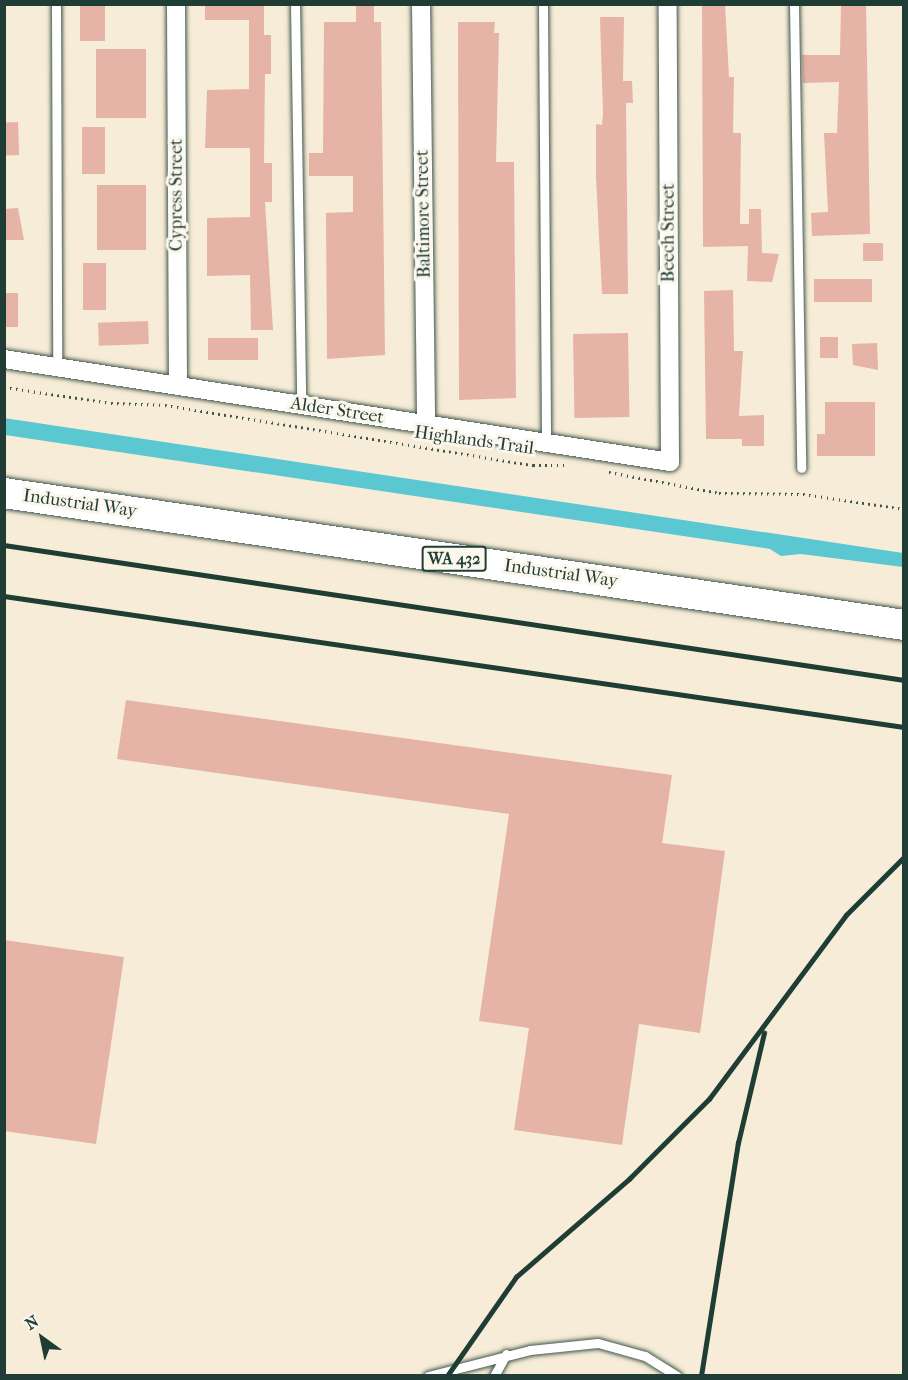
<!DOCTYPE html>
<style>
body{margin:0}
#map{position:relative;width:908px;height:1380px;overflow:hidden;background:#f7ecd7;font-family:"IM FELL French Canon",serif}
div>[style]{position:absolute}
.water>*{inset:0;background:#5bc8d1}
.building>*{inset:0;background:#e6b3a7;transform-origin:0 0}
.path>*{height:3px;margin-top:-1.5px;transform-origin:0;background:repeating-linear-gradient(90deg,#3f574c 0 1.5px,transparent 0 6px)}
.roads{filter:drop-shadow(0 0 2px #3f574c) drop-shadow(0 0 2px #3f574c)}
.lane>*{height:9px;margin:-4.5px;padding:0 4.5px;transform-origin:4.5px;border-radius:4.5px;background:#fff}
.street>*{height:18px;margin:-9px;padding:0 9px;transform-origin:9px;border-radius:9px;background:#fff}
.primary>*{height:30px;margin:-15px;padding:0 15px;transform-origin:15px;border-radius:15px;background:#fff}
.rail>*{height:4.5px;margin:-2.25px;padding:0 2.25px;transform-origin:2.25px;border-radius:2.25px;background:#1f3d34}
span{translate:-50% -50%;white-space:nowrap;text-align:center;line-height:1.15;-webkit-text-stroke:6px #fbf7ec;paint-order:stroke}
.shield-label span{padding:2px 4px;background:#fbf7ec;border:2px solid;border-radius:4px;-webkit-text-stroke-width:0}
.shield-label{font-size:16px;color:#1f3d34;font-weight:700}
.street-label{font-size:18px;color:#1f3d34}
.frame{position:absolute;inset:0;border:6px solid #1f3d34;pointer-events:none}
.north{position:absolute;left:12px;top:1308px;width:60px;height:60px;-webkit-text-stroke:4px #fbf7ec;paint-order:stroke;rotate:327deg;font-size:16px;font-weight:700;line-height:24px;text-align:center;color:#1f3d34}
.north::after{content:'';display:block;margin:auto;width:21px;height:27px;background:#1f3d34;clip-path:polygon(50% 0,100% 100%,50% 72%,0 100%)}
</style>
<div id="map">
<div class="water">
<div style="clip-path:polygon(4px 418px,903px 553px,903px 567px,801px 554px,781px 556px,770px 549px,5px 435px)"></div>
</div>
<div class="building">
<div style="left:80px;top:4px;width:25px;height:37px"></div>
<div style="clip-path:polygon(205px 4px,264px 4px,264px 35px,271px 35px,271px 74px,265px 74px,264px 163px,272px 163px,272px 202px,265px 202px,273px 330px,251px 330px,250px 275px,207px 276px,207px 218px,250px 217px,250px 148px,205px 148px,207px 90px,249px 89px,249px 20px,205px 20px)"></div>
<div style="clip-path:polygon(356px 4px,374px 4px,374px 22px,381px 22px,385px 355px,327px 359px,326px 213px,353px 212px,353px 176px,309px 176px,309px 153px,323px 153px,324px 22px,356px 22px)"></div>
<div style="clip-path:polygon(702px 4px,725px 4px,729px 77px,734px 77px,733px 133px,741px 133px,740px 224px,749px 224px,749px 209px,761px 209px,762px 253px,779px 254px,772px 282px,747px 281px,748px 246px,703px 247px)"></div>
<div style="clip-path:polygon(841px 4px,866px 4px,870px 234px,812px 236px,811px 213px,828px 212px,824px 133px,837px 133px,839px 82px,803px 83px,802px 55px,840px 55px)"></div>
<div style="clip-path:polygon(600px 17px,624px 17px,623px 81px,632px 81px,633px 103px,626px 103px,628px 294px,602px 294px,596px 177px,596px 124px,602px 125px,603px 114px)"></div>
<div style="clip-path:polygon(458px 22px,495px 22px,494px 33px,499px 33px,496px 162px,514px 162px,516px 398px,459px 400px)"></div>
<div style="left:146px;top:49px;width:69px;height:50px;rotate:90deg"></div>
<div style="left:18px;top:122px;width:33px;height:14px;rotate:88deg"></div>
<div style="left:82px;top:127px;width:23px;height:47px"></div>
<div style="left:146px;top:185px;width:65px;height:49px;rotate:90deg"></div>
<div style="clip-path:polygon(18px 208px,24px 240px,4px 240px,4px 209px)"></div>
<div style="left:863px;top:243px;width:20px;height:18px"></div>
<div style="left:83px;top:263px;width:23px;height:47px"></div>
<div style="left:814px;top:279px;width:58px;height:23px"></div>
<div style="clip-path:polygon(733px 290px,734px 351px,743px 351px,739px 416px,764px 415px,764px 446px,742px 446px,742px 439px,706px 439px,704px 291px)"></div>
<div style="left:4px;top:293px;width:14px;height:34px"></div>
<div style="left:148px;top:321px;width:23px;height:50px;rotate:88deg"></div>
<div style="left:628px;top:333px;width:84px;height:55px;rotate:89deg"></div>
<div style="left:820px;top:337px;width:18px;height:21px"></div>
<div style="left:258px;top:338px;width:22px;height:50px;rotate:90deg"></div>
<div style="clip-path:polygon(877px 343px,878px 370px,853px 365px,852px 344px)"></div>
<div style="clip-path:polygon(825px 402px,875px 402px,875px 456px,817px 456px,817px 434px,825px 434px)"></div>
<div style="clip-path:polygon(126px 700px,672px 775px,662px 843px,725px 851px,700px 1033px,639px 1024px,622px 1145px,514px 1130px,529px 1028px,479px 1021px,509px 814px,117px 759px)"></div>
<div style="clip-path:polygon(4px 940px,124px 957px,96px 1144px,4px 1131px)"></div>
</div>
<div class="path">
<div style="left:4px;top:387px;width:108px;rotate:8.5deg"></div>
<div style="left:111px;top:403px;width:54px;rotate:2.1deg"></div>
<div style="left:165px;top:405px;width:373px;rotate:9.3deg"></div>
<div style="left:533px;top:465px;width:31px"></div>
<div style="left:609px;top:472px;width:112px;rotate:10.8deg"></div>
<div style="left:719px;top:493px;width:84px;rotate:0.7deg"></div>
<div style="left:803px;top:494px;width:102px;rotate:8.4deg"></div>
</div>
<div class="roads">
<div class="lane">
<div style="left:56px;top:4px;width:363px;rotate:89.8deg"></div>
<div style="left:295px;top:4px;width:401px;rotate:89.1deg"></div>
<div style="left:543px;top:4px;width:436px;rotate:89.6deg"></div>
<div style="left:794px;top:4px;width:464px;rotate:89.1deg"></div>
<div style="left:428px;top:1376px;width:105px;rotate:-14.3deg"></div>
<div style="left:530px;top:1350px;width:68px;rotate:-5.9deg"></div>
<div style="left:598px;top:1343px;width:49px;rotate:15.5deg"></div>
<div style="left:645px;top:1356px;width:38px;rotate:32deg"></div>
<div style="left:494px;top:1376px;width:25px;rotate:-61deg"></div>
</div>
<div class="street">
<div style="left:176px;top:4px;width:382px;rotate:89.7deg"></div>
<div style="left:421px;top:4px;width:420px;rotate:89.3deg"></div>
<div style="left:4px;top:359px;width:674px;rotate:8.79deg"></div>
<div style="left:670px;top:462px;width:458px;rotate:-90.3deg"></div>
</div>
<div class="primary">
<div style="left:4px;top:493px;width:910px;rotate:8.34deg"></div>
</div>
</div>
<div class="rail">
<div style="left:4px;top:545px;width:910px;rotate:8.53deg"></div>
<div style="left:4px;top:596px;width:909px;rotate:8.28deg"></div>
<div style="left:447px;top:1376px;width:121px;rotate:-55.1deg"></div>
<div style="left:516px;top:1277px;width:150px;rotate:-40.9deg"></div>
<div style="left:629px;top:1179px;width:113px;rotate:-45deg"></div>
<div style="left:709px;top:1099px;width:229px;rotate:-53.3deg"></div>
<div style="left:846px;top:915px;width:82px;rotate:-45deg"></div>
<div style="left:701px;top:1376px;width:236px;rotate:-81deg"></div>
<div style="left:738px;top:1143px;width:113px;rotate:-76.7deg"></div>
</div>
<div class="shield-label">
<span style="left:454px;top:559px">WA 432</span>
</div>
<div class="street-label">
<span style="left:177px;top:195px;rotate:-90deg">Cypress Street</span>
<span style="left:424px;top:214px;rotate:-91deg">Baltimore Street</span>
<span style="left:669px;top:233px;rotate:-90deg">Beech Street</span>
<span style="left:337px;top:411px;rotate:9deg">Alder Street</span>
<span style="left:474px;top:441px;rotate:8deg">Highlands Trail</span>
<span style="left:80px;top:504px;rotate:8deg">Industrial Way</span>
<span style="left:561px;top:574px;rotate:8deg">Industrial Way</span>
</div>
<div class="frame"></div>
<div class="north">N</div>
</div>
